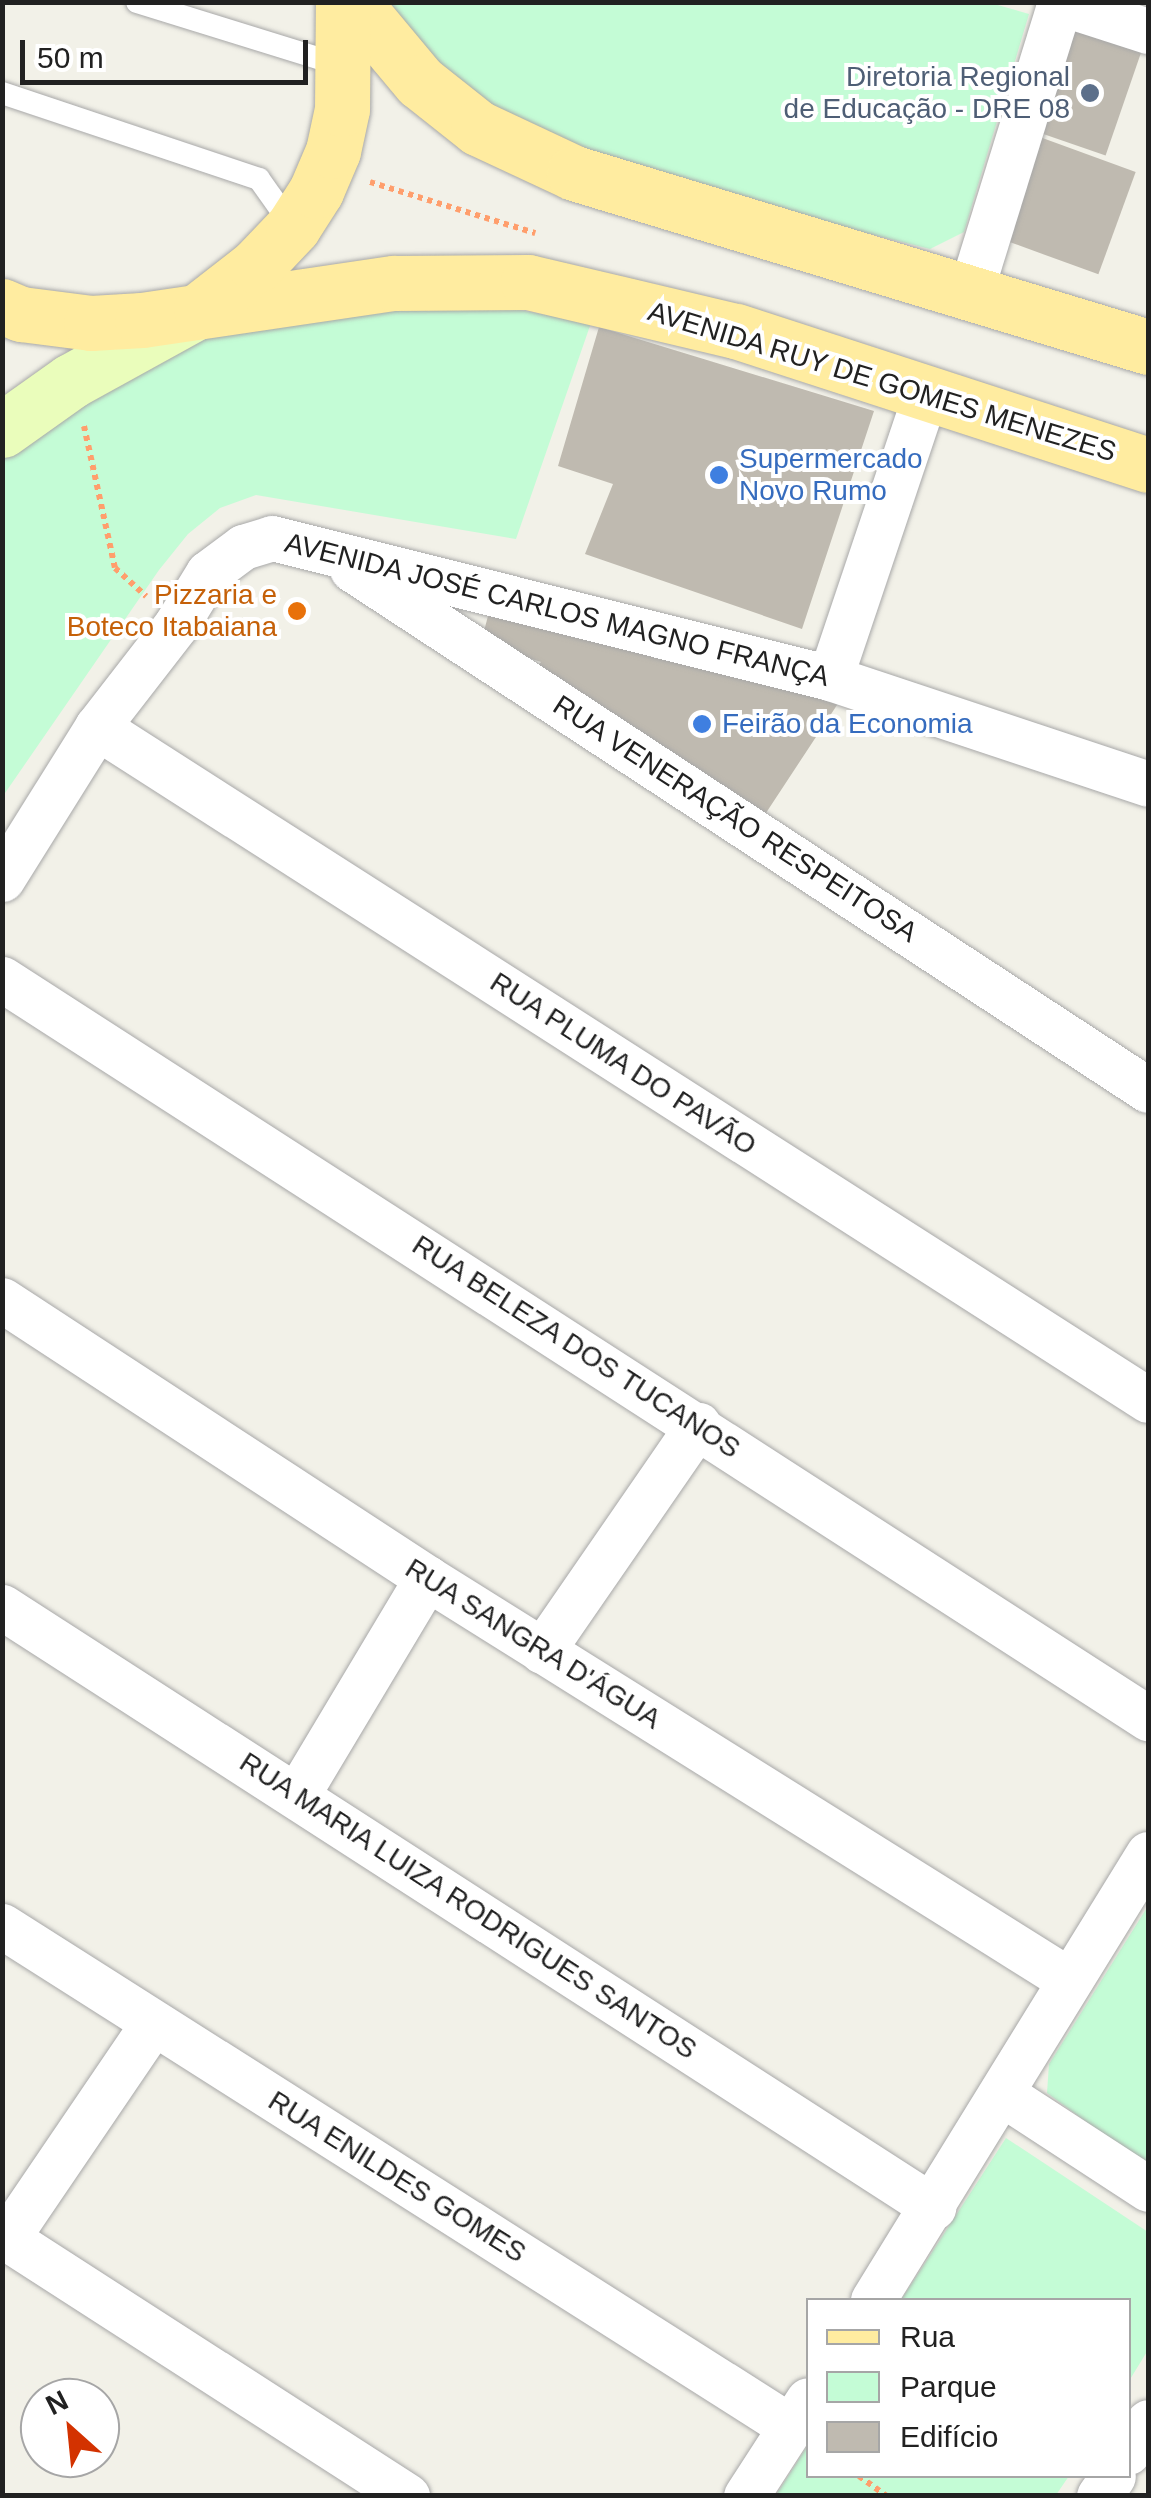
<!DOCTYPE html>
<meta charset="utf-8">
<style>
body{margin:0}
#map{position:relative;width:1151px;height:2498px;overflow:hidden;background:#f2f1e8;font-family:Helvetica,sans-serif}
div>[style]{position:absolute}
.park>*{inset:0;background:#c4fcd6}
.building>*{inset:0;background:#bfbab0;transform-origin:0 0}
.path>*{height:6px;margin-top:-3px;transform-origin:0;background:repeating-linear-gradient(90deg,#ff9e6c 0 5px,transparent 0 10px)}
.roads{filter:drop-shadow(0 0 2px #a8a8a8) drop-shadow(0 0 2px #a8a8a8)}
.lane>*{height:22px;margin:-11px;padding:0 11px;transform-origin:11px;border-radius:11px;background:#fff}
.street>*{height:45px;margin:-22.5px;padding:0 22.5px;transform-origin:22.5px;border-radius:22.5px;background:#fff}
.secondary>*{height:55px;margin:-27.5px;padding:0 27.5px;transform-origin:27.5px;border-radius:27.5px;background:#eafdbb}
.primary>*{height:55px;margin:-27.5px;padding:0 27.5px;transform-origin:27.5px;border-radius:27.5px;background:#ffeca0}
.dots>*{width:28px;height:28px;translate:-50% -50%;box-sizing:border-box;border:5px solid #fff;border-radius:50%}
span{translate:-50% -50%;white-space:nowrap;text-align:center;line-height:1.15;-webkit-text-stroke:8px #fff;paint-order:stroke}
.service-label{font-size:28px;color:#4e5e75}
.right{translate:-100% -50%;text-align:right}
.street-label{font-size:28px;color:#212121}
.shop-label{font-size:28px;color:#366cbe}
.left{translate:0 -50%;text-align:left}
.food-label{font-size:28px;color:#c56008}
.frame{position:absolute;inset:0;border:5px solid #212121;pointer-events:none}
.legend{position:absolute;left:806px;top:2298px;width:325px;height:180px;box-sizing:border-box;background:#fff;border:2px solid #a6a6a6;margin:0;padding:12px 18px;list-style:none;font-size:30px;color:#212121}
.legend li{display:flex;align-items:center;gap:20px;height:50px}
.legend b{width:50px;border:2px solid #a6a6a6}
.north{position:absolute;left:20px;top:2378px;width:100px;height:100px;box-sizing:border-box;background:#fff;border:2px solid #a6a6a6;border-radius:50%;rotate:333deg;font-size:28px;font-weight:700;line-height:40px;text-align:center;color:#212121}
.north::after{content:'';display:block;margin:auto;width:35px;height:45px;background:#d33200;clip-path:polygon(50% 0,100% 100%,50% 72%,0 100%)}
.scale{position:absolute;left:20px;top:40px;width:288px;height:45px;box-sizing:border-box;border:5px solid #212121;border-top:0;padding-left:12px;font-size:30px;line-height:35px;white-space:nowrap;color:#212121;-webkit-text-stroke:8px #fff;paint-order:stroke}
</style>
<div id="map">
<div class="park">
<div style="clip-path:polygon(987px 2px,1029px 14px,964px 232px,930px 249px,731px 199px,545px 142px,456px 93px,387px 3px)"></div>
<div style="clip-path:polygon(503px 307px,591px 323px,516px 539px,256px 495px,220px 508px,188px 534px,159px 570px,3px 796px,3px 441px,134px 365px,224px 329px,337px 312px)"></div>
<div style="clip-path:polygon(1148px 1906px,1148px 2167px,1047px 2093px,1049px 2064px)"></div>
<div style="clip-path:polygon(1006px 2138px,1148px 2232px,1148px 2350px,1129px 2381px,1128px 2300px,901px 2300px)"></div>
<div style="clip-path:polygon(808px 2445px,808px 2476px,1069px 2476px,1056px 2495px,776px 2495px)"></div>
</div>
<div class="building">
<div style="left:1073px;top:29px;width:72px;height:109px;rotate:19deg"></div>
<div style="left:1037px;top:136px;width:105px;height:109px;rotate:20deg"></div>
<div style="clip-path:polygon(599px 327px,874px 411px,802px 629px,585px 554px,613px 484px,558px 466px)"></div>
<div style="clip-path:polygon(490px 608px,839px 702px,764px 816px,534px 670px,541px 662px,481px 643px)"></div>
</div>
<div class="path">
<div style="left:370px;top:182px;width:173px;rotate:17.2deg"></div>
<div style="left:84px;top:426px;width:145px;rotate:77.7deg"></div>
<div style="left:115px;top:568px;width:42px;rotate:42.1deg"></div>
<div style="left:859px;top:2476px;width:34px;rotate:36deg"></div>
</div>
<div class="roads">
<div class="lane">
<div style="left:137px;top:2px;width:217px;rotate:17.2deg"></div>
<div style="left:2px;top:93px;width:271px;rotate:18.5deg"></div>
<div style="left:259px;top:179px;width:55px;rotate:54.6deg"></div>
</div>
<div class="street">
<div style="left:1058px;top:2px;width:95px;rotate:17.9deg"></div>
<div style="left:971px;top:290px;width:300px;rotate:-72.8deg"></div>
<div style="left:352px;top:569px;width:951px;rotate:33.21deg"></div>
<div style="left:830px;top:678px;width:301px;rotate:-71.4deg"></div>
<div style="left:97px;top:727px;width:1248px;rotate:32.63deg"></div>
<div style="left:2px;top:879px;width:179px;rotate:-58deg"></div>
<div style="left:97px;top:727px;width:129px;rotate:-52.2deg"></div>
<div style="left:176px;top:625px;width:61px;rotate:-58.4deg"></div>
<div style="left:208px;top:573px;width:44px;rotate:-36.6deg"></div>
<div style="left:243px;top:547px;width:30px;rotate:-17deg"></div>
<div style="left:272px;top:538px;width:575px;rotate:14.08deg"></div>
<div style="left:830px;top:678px;width:335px;rotate:18.4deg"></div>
<div style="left:2px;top:979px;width:1364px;rotate:32.82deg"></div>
<div style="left:2px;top:1300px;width:508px;rotate:33.19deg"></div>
<div style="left:427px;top:1578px;width:757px;rotate:32.05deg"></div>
<div style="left:2px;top:1607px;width:1108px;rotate:32.8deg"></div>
<div style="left:542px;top:1651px;width:275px;rotate:-55.4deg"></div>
<div style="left:297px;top:1795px;width:253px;rotate:-59.1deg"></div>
<div style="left:2px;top:1926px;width:935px;rotate:32.41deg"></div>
<div style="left:1004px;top:2095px;width:172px;rotate:33.1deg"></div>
<div style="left:2px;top:2235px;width:482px;rotate:32.8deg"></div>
<div style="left:7px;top:2238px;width:260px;rotate:-55.8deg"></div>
<div style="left:873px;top:2300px;width:524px;rotate:-58.34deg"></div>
<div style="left:1128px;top:2452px;width:36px;rotate:-56deg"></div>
<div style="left:746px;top:2496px;width:114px;rotate:-57.1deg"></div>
<div style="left:1099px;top:2496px;width:24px;rotate:-55deg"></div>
</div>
<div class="secondary">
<div style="left:2px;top:430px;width:85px;rotate:-35.4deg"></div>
<div style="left:71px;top:381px;width:143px;rotate:-28.9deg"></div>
</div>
<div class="primary">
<div style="left:353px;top:2px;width:104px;rotate:50.1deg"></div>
<div style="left:420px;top:82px;width:74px;rotate:38.4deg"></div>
<div style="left:478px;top:128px;width:106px;rotate:25.1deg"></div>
<div style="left:574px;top:173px;width:600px;rotate:16.86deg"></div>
<div style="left:2px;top:306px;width:21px;rotate:23deg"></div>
<div style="left:21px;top:314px;width:71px;rotate:7.3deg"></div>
<div style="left:91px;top:323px;width:51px;rotate:-3.4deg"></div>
<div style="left:142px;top:320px;width:255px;rotate:-8.4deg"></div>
<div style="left:394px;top:283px;width:134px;rotate:-0.4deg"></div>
<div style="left:528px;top:282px;width:214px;rotate:13.3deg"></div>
<div style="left:736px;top:331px;width:433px;rotate:18deg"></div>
<div style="left:201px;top:309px;width:70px;rotate:-38deg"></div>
<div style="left:256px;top:266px;width:54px;rotate:-46.5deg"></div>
<div style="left:293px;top:227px;width:43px;rotate:-57.4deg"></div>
<div style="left:316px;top:191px;width:43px;rotate:-67deg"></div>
<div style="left:333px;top:151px;width:43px;rotate:-77.9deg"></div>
<div style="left:342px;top:109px;width:107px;rotate:-89.5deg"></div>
</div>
</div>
<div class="dots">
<div style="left:1090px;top:93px;background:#5c6f8a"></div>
<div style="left:719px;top:475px;background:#3f7fe0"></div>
<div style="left:297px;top:611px;background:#e8710a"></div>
<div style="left:702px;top:724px;background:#3f7fe0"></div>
</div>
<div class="service-label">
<span class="right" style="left:1070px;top:93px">Diretoria Regional<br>de Educação - DRE 08</span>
</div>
<div class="street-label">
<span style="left:882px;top:382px;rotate:17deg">AVENIDA RUY DE GOMES MENEZES</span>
<span style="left:557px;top:610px;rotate:14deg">AVENIDA JOSÉ CARLOS MAGNO FRANÇA</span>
<span style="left:735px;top:819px;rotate:33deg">RUA VENERAÇÃO RESPEITOSA</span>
<span style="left:623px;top:1064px;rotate:33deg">RUA PLUMA DO PAVÃO</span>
<span style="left:576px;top:1347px;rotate:33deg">RUA BELEZA DOS TUCANOS</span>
<span style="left:533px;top:1644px;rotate:32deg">RUA SANGRA D'ÁGUA</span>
<span style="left:468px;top:1906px;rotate:33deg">RUA MARIA LUIZA RODRIGUES SANTOS</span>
<span style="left:397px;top:2177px;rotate:32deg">RUA ENILDES GOMES</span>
</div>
<div class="shop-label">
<span class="left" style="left:739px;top:475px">Supermercado<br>Novo Rumo</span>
<span class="left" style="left:722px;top:724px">Feirão da Economia</span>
</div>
<div class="food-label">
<span class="right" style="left:277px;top:611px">Pizzaria e<br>Boteco Itabaiana</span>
</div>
<div class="frame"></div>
<ul class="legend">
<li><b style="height:12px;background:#ffeca0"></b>Rua</li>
<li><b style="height:28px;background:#c4fcd6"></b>Parque</li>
<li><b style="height:28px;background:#bfbab0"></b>Edifício</li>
</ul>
<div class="north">N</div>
<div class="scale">50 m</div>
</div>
